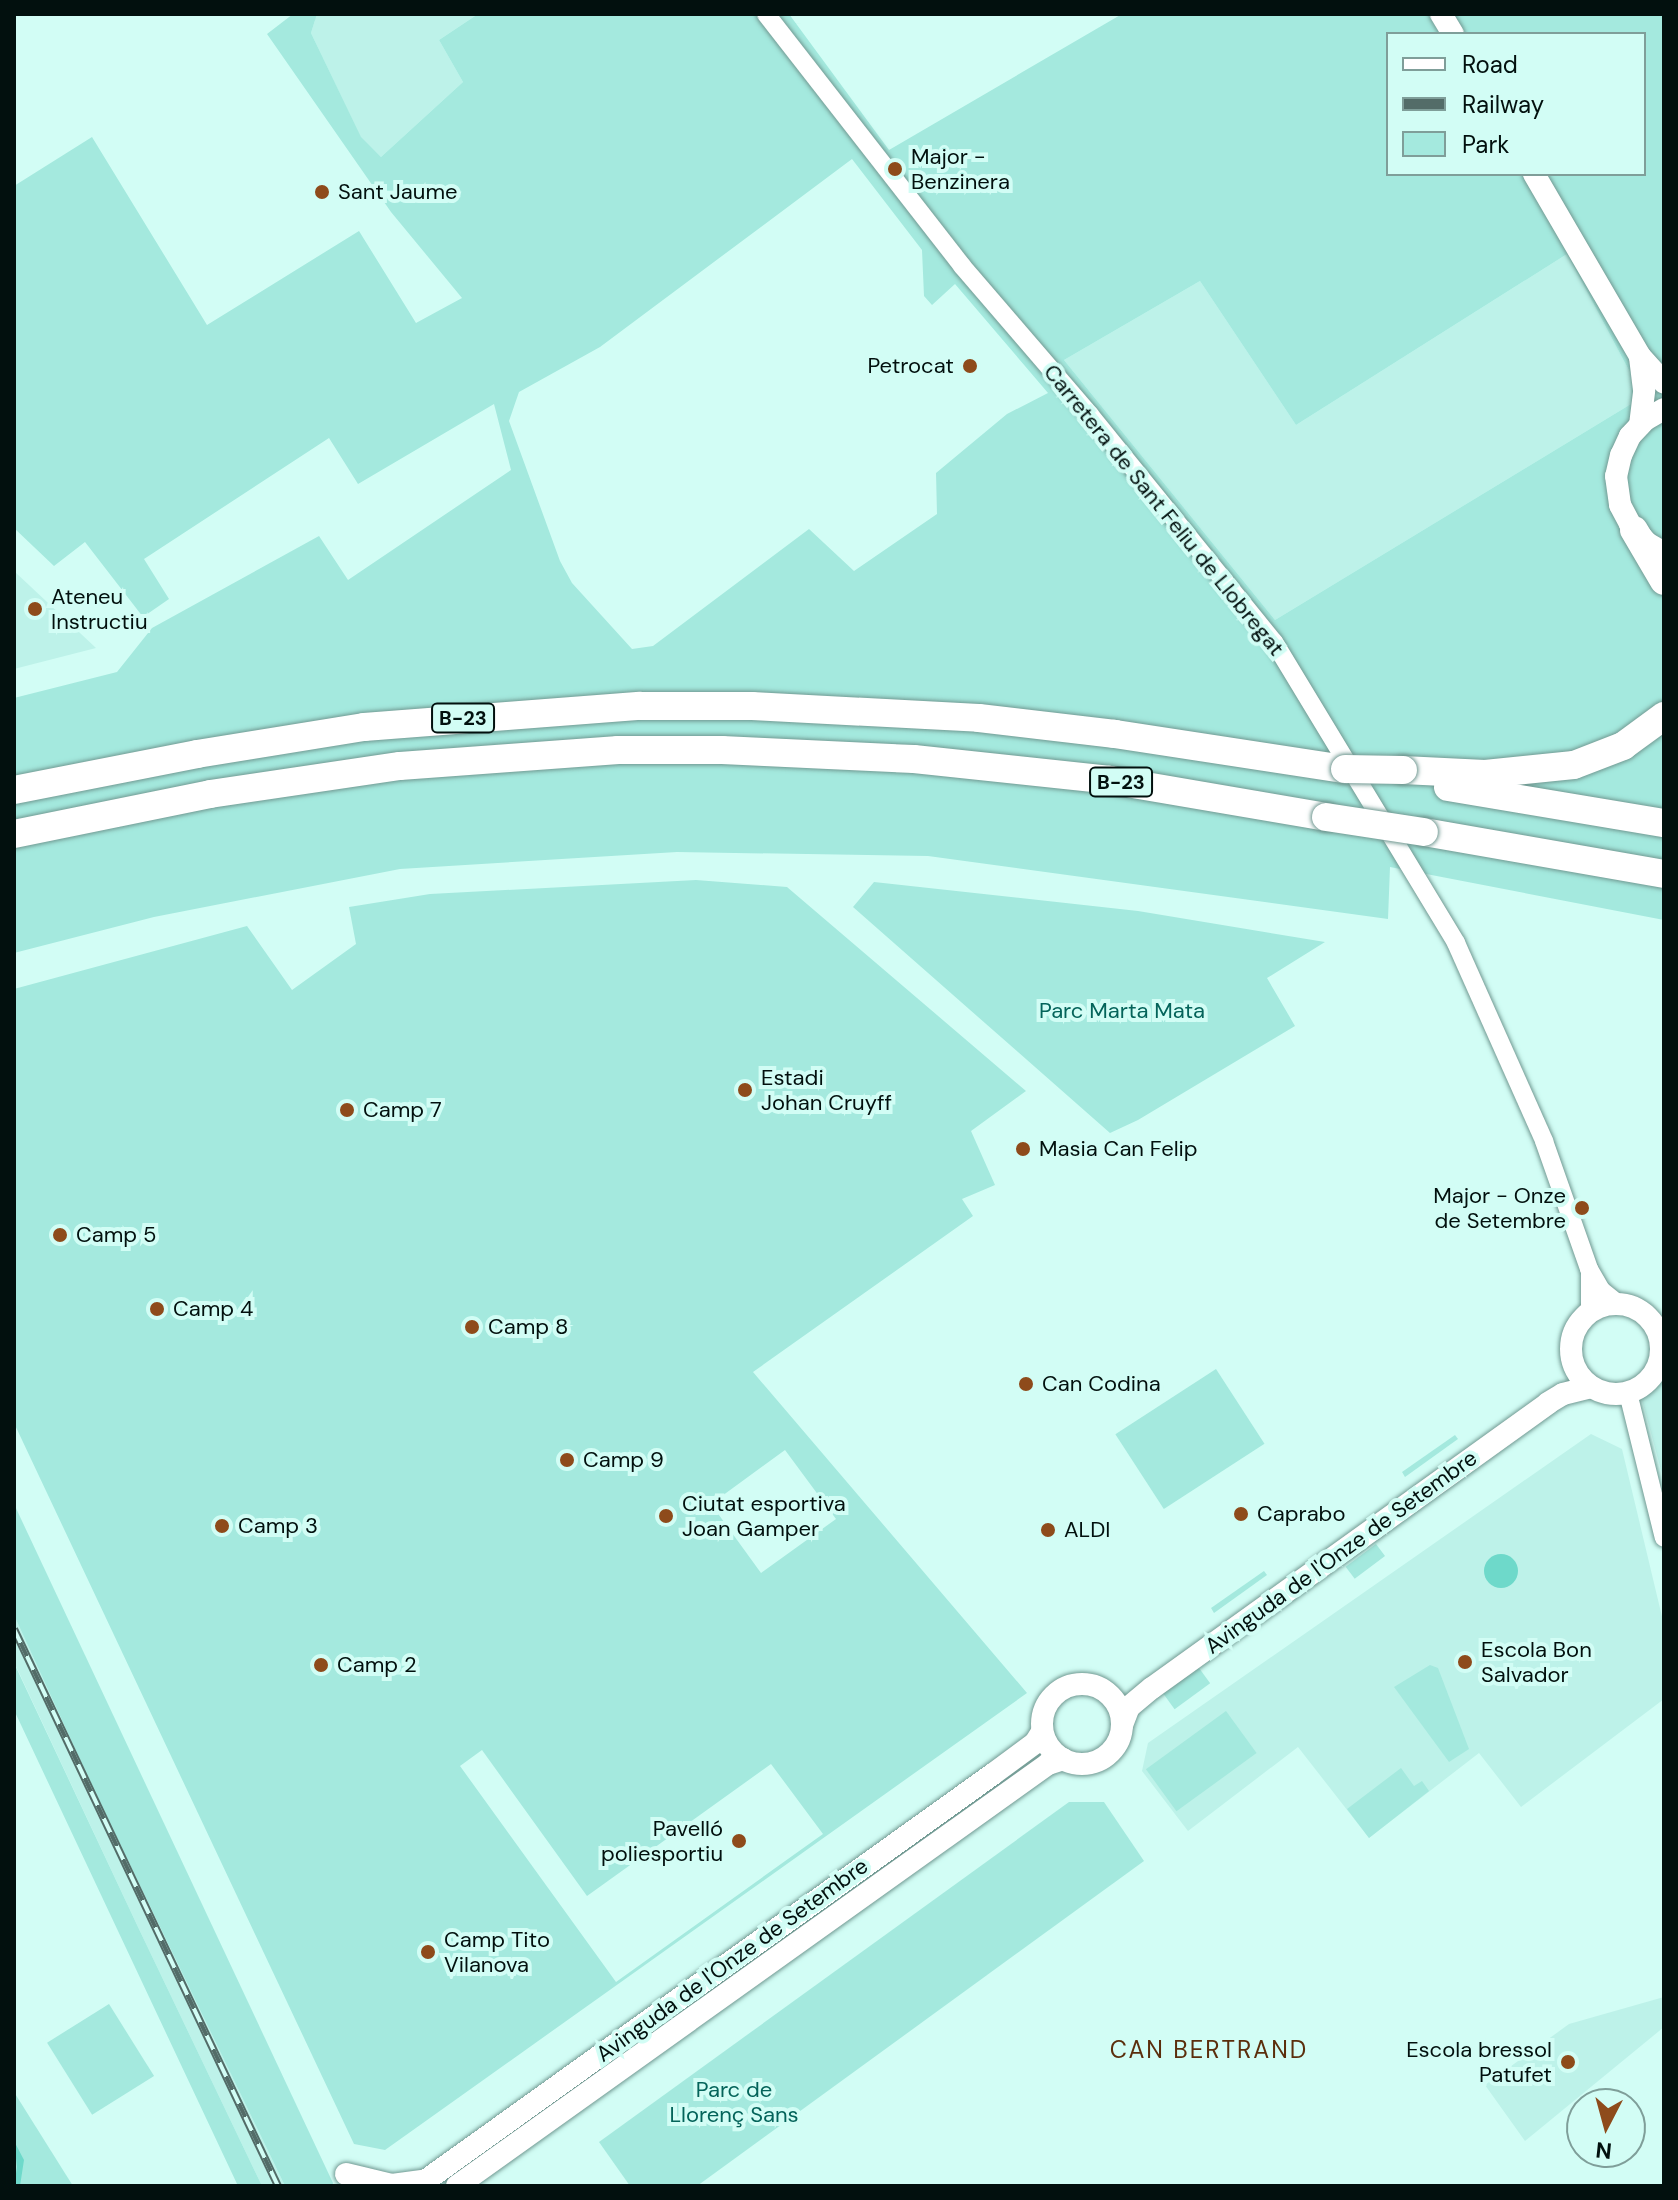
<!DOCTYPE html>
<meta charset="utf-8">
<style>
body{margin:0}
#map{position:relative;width:1678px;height:2200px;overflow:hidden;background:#d2fdf5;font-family:"DM Sans",sans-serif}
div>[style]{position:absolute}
.built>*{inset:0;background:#bdf2e9}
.green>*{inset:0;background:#a4e9de;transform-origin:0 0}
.water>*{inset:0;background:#6ed9ca}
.round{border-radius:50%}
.roads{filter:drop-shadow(0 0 2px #719992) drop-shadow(0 0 2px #719992)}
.tertiary>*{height:18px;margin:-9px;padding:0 9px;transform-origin:9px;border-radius:9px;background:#fff}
.secondary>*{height:22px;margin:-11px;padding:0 11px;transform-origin:11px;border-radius:11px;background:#fff}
.secondary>.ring{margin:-11px;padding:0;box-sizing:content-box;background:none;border:22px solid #fff;border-radius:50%}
.motorway>*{height:28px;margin:-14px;padding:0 14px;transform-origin:14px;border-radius:14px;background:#fff}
.rail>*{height:8px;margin-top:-4px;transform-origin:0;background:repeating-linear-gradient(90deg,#d2fdf5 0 15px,#536c68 0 30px);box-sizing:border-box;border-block:2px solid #536c68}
.bridges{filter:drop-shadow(0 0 2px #719992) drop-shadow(0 0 2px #719992)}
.motorway-bridge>*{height:28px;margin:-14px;padding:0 14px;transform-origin:14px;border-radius:14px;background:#fff}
.dots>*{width:22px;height:22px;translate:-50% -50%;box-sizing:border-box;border:4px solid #d2fdf5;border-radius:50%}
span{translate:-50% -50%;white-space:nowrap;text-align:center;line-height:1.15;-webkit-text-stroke:8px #d2fdf5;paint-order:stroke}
.shield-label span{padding:2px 6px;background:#d2fdf5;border:2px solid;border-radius:6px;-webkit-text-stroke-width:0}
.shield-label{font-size:20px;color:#02100e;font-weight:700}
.poi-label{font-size:22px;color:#02100e}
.left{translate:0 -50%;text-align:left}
.right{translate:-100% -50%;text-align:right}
.street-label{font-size:22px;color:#02100e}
.park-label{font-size:22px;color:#04645a}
.neighbourhood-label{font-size:24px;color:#5b2e0c;letter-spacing:2px}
.frame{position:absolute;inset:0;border:16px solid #02100e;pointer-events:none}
.legend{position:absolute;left:1386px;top:32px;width:260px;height:144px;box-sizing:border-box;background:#d2fdf5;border:2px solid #7f9e99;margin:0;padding:10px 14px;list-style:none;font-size:24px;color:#02100e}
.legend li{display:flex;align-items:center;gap:16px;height:40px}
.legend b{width:40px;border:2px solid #7f9e99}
.north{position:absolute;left:1566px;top:2088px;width:80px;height:80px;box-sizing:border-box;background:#d2fdf5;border:2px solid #7f9e99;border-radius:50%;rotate:186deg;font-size:22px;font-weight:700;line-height:32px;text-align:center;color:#02100e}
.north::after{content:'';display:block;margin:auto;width:28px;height:36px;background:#8e4b1b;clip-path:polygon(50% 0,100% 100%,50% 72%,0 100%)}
</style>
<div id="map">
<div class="built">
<div style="clip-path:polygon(317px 14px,478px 14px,439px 40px,463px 82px,381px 157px,361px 138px,311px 33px)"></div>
<div style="clip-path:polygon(1567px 254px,1632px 376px,1631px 404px,1275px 620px,1064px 360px,1200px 281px,1296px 425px)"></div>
<div style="clip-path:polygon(14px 571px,96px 648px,14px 669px)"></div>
<div style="clip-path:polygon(1664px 1329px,1664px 1481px,1642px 1400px)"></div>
<div style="clip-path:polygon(1591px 1434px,1622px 1449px,1664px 1625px,1664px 1699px,1521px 1807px,1479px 1753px,1369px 1838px,1298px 1747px,1188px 1831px,1142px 1771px,1148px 1743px)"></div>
<div style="clip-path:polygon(14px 1615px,92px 1786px,285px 2186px,262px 2186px,138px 1927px,14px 1662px)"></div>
<div style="clip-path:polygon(1664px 1997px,1664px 2027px,1525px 2141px,1485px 2085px,1569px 2024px)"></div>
</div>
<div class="green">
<div style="clip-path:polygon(evenodd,293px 14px,317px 14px,311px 33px,361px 137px,381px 157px,463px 82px,439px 40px,478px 14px,789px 14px,889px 150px,1122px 14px,1664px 14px,1664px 920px,1390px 867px,1388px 919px,928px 856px,677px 852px,400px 869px,154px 917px,14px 953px,14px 698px,117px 672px,152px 628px,319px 536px,348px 580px,511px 470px,494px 404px,358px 484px,329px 438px,144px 559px,169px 599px,143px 617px,85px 542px,54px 566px,14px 528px,14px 186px,92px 137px,207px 325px,359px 231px,416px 323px,462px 298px,391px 212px,267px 34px,293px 14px,1388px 34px,1644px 34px,1644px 174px,1388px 174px,1388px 34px,293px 14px,852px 159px,922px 250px,924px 296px,932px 305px,955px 284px,1048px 393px,1007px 414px,936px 473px,937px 514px,854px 571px,809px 529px,653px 646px,632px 649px,572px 583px,560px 561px,509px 421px,519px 392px,600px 347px,852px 159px,293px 14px,1567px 254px,1632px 376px,1631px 404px,1275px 620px,1064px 360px,1200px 281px,1296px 425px,1567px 254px)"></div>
<div style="clip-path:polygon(evenodd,696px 880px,787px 887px,1026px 1091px,971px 1131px,995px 1185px,962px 1199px,973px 1216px,753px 1372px,1027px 1693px,385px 2150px,354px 2144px,14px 1423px,14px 989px,247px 926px,292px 990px,356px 944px,349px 907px,430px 894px,696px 880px,785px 1450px,836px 1519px,761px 1573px,711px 1504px,785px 1450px,696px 880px,482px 1750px,587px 1896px,771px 1764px,823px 1834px,616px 1982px,460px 1766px,482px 1750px)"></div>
<div style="clip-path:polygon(874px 882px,1138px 911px,1325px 942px,1267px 978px,1295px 1026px,1138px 1120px,1110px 1133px,853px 907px)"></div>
<div style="left:1216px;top:1369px;width:89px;height:120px;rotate:57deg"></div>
<div style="clip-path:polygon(1455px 1435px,1458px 1439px,1405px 1477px,1402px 1472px)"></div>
<div style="clip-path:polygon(14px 1504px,333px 2183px,332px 2186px,285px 2186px,92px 1786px,14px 1615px)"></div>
<div style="left:1376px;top:1544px;width:15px;height:38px;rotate:53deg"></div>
<div style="clip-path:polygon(1264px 1571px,1267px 1575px,1214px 1613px,1211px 1608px)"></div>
<div style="clip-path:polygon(14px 1663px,138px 1927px,262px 2186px,238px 2186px,14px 1710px)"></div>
<div style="clip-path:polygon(1430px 1665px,1438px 1668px,1469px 1749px,1449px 1762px,1394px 1687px)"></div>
<div style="left:1199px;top:1668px;width:19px;height:44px;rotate:54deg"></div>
<div style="left:1226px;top:1711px;width:52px;height:99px;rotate:54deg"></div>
<div style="clip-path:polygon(1401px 1768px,1414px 1786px,1422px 1781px,1429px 1791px,1369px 1838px,1347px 1809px)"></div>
<div style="clip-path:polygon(1069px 1802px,1104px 1802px,1144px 1861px,697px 2186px,630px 2186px,599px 2142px)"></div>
<div style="left:109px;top:2004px;width:85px;height:73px;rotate:58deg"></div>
<div style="clip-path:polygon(14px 2092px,73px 2186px,14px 2186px)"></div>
</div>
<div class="water">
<div class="round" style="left:1484px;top:1554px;width:34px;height:34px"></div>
<div style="clip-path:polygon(14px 2141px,24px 2160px,20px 2186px,14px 2186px,17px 2167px)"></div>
</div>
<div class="roads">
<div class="tertiary">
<div style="left:766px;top:14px;width:319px;rotate:52.1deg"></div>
<div style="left:962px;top:266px;width:196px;rotate:49.3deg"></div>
<div style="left:1090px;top:415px;width:292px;rotate:51deg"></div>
<div style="left:1274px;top:642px;width:352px;rotate:58.8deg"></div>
<div style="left:1456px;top:943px;width:217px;rotate:66deg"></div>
<div style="left:1544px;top:1141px;width:136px;rotate:70.6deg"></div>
<div style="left:1589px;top:1269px;width:24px;rotate:60deg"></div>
<div style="left:1601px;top:1290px;width:22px;rotate:39deg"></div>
<div style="left:1590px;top:1312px;width:40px;rotate:-90deg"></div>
<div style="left:1628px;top:1393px;width:149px;rotate:76.1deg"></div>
</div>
<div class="secondary">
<div style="left:1441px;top:14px;width:23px;rotate:59deg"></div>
<div style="left:1534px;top:174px;width:211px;rotate:59.8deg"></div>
<div style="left:1640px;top:356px;width:36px;rotate:48deg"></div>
<div style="left:1664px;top:409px;width:22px;rotate:150deg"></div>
<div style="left:1645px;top:420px;width:22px;rotate:133deg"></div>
<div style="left:1630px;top:436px;width:21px;rotate:115deg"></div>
<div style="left:1621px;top:455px;width:22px;rotate:103deg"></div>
<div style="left:1616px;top:476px;width:29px;rotate:82deg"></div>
<div style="left:1620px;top:505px;width:21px;rotate:62deg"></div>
<div style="left:1630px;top:524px;width:25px;rotate:48deg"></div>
<div style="left:1647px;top:543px;width:20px;rotate:30deg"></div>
<div style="left:1640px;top:425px;width:35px;rotate:-83deg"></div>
<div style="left:1644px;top:390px;width:33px;rotate:-97deg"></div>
<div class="ring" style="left:1571px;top:1304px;width:68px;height:68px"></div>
<div class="ring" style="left:1042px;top:1684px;width:58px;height:58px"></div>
<div style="left:1122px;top:1725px;width:19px;rotate:-69deg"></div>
<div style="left:1129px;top:1707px;width:30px;rotate:-40deg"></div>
<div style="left:1152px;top:1688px;width:488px;rotate:-35.7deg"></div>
<div style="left:1548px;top:1403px;width:17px;rotate:-31deg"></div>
<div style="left:1563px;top:1394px;width:29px;rotate:-14deg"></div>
<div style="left:346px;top:2174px;width:47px;rotate:13.4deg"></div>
<div style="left:392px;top:2185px;width:34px;rotate:-8deg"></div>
<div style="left:418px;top:2186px;width:707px;rotate:-35.62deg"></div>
<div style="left:993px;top:1774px;width:52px;rotate:-36.4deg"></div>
<div style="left:1035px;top:1743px;width:13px;rotate:-58deg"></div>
<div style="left:457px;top:2186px;width:726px;rotate:-35.53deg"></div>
<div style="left:1048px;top:1764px;width:16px;rotate:-18deg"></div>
</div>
<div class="motorway">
<div style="left:1634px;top:530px;width:59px;rotate:59.5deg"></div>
<div style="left:1403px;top:770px;width:82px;rotate:2.8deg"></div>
<div style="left:1485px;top:774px;width:89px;rotate:-5.8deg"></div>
<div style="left:1574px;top:765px;width:53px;rotate:-21.2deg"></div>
<div style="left:1623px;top:746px;width:51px;rotate:-36.2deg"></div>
<div style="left:1448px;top:787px;width:219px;rotate:9.5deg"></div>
<div style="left:14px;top:790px;width:187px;rotate:-11.1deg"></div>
<div style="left:197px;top:754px;width:169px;rotate:-9.2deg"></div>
<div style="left:364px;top:727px;width:277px;rotate:-4.4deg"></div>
<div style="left:640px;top:706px;width:112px"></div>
<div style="left:752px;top:706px;width:227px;rotate:3deg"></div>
<div style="left:979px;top:718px;width:137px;rotate:6.7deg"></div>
<div style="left:1115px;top:734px;width:233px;rotate:8.7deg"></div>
<div style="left:1424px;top:832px;width:244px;rotate:9.9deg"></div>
<div style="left:14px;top:834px;width:200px;rotate:-11.5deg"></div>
<div style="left:210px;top:794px;width:192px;rotate:-8.4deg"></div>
<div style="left:400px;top:766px;width:219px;rotate:-4.2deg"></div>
<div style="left:618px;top:750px;width:104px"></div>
<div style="left:722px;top:750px;width:192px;rotate:2.7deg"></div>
<div style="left:914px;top:759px;width:197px;rotate:6.1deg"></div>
<div style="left:1110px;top:780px;width:219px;rotate:9.7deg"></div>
</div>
</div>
<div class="rail">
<div style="left:14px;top:1629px;width:616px;rotate:64.64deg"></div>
</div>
<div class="bridges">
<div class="motorway-bridge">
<div style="left:1345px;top:769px;width:58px;rotate:1deg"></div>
<div style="left:1326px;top:817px;width:99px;rotate:8.7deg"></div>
</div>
</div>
<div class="dots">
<div style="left:895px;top:169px;background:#8e4b1b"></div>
<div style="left:322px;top:192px;background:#8e4b1b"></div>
<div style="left:970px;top:366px;background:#8e4b1b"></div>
<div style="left:35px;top:609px;background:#8e4b1b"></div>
<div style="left:745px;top:1090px;background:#8e4b1b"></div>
<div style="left:347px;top:1110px;background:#8e4b1b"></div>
<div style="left:1023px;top:1149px;background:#8e4b1b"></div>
<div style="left:1582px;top:1208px;background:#8e4b1b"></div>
<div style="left:60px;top:1235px;background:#8e4b1b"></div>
<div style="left:157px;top:1309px;background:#8e4b1b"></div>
<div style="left:472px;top:1327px;background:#8e4b1b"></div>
<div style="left:1026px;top:1384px;background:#8e4b1b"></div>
<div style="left:567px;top:1460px;background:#8e4b1b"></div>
<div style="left:1241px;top:1514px;background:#8e4b1b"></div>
<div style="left:666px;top:1516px;background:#8e4b1b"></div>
<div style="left:222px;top:1526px;background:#8e4b1b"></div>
<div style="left:1048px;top:1530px;background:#8e4b1b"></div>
<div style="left:1465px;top:1662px;background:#8e4b1b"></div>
<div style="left:321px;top:1665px;background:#8e4b1b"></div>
<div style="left:739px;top:1841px;background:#8e4b1b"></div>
<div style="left:428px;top:1952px;background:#8e4b1b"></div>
<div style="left:1568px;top:2062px;background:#8e4b1b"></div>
</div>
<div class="shield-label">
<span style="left:463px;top:718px">B-23</span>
<span style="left:1121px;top:782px">B-23</span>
</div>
<div class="poi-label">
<span class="left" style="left:911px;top:169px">Major -<br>Benzinera</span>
<span class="left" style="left:338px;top:192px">Sant Jaume</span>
<span class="right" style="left:954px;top:366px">Petrocat</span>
<span class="left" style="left:51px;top:609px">Ateneu<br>Instructiu</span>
<span class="left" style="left:761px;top:1090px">Estadi<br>Johan Cruyff</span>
<span class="left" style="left:363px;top:1110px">Camp 7</span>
<span class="left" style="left:1039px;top:1149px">Masia Can Felip</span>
<span class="right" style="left:1566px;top:1208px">Major - Onze<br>de Setembre</span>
<span class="left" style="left:76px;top:1235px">Camp 5</span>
<span class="left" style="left:173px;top:1309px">Camp 4</span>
<span class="left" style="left:488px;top:1327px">Camp 8</span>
<span class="left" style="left:1042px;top:1384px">Can Codina</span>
<span class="left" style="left:583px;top:1460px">Camp 9</span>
<span class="left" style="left:682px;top:1516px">Ciutat esportiva<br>Joan Gamper</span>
<span class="left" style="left:1257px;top:1514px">Caprabo</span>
<span class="left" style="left:238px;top:1526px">Camp 3</span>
<span class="left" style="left:1064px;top:1530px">ALDI</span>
<span class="left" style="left:1481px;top:1662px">Escola Bon<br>Salvador</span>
<span class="left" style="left:337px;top:1665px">Camp 2</span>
<span class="right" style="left:723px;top:1841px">Pavelló<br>poliesportiu</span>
<span class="left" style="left:444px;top:1952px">Camp Tito<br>Vilanova</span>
<span class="right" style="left:1552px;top:2062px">Escola bressol<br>Patufet</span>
</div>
<div class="street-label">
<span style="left:1164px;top:510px;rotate:51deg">Carretera de Sant Feliu de Llobregat</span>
<span style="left:1341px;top:1552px;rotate:-36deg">Avinguda de l'Onze de Setembre</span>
<span style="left:732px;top:1960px;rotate:-36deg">Avinguda de l'Onze de Setembre</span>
</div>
<div class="park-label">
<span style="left:1122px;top:1011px">Parc Marta Mata</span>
<span style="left:734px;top:2102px">Parc de<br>Llorenç Sans</span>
</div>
<div class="neighbourhood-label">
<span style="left:1209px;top:2050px">CAN BERTRAND</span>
</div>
<div class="frame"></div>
<ul class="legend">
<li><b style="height:10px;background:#fff"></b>Road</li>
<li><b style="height:10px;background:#536c68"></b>Railway</li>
<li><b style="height:22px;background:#a4e9de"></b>Park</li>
</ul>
<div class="north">N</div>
</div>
